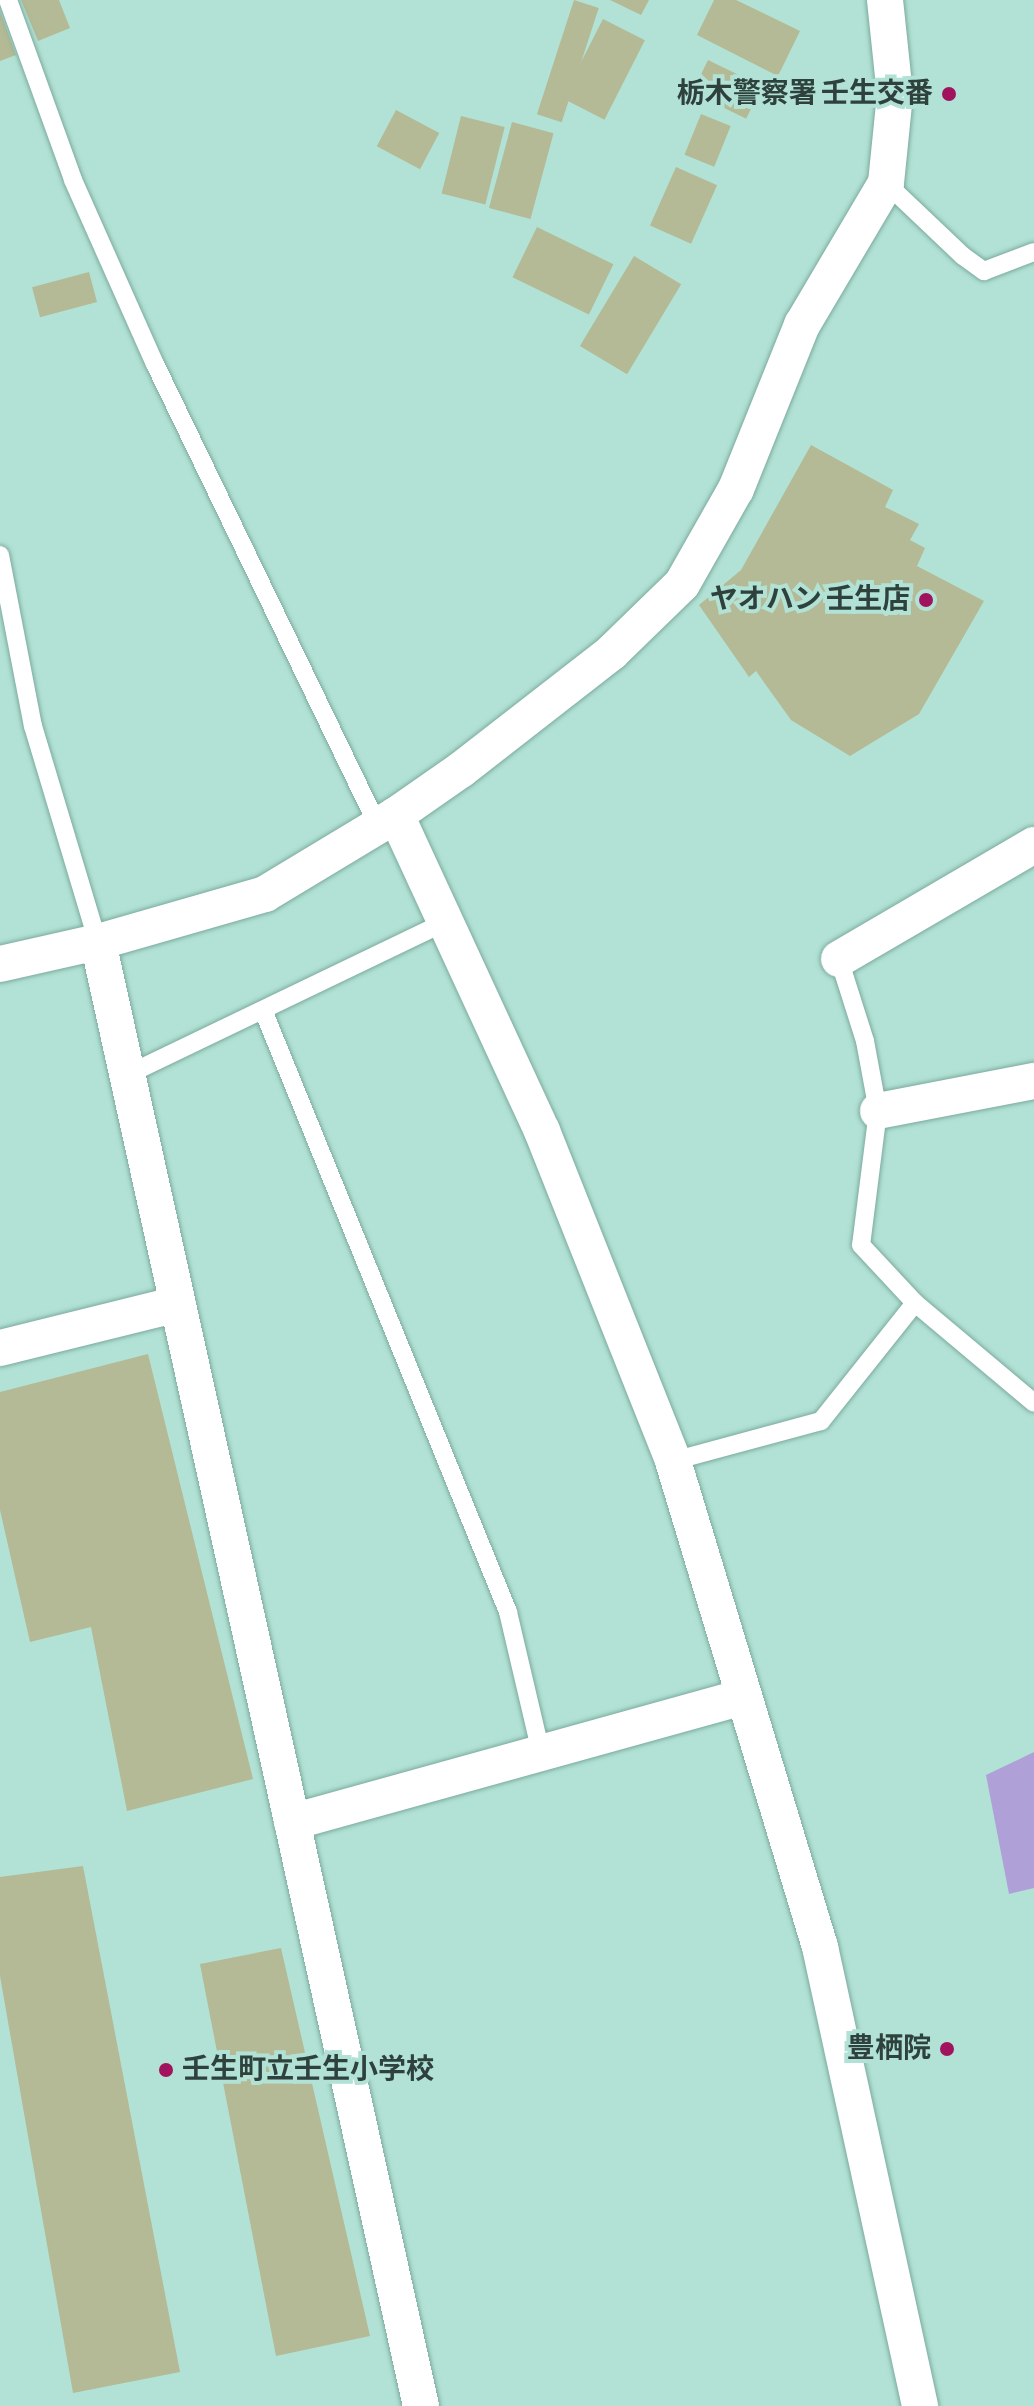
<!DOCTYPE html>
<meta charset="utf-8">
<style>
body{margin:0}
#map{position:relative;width:1034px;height:2406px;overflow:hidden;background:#b2e2d5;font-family:"Alegreya Sans","Noto Sans JP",sans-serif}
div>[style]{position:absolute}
.green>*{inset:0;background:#afa0d8}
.building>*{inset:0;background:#b3ba95;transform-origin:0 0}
.roads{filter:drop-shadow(0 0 2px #7caa9e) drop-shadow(0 0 2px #7caa9e)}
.lane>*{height:18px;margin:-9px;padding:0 9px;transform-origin:9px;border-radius:9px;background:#fff}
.street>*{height:36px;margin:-18px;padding:0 18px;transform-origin:18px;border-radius:18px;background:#fff}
.dots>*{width:22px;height:22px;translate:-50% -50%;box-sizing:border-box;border:4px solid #b2e2d5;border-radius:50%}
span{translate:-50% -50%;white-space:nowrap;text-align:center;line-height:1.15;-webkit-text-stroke:8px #b2e2d5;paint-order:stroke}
.poi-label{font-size:28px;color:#2e413c;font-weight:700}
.right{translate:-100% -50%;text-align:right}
.left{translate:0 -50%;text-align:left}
</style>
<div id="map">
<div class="green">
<div style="clip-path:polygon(1034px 1752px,1034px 1888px,1009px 1894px,986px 1775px)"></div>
</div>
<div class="building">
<div style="clip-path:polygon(21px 0,59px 0,70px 28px,38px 41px)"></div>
<div style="left:574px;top:0;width:26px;height:120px;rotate:18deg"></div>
<div style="clip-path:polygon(610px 0,649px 0,641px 15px)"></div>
<div style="clip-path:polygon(714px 0,736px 0,800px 31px,778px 76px,697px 35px)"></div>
<div style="clip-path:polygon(0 11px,16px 55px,0 61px)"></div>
<div style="left:603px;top:19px;width:47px;height:89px;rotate:27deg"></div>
<div style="left:708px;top:60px;width:60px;height:36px;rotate:26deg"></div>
<div style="left:396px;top:110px;width:49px;height:41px;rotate:28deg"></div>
<div style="left:701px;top:114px;width:32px;height:44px;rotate:22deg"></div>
<div style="left:461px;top:116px;width:45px;height:80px;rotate:14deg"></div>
<div style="left:512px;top:122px;width:43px;height:89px;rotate:15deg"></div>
<div style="left:676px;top:167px;width:45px;height:64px;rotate:24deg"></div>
<div style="left:537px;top:227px;width:85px;height:56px;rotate:26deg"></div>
<div style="left:634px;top:256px;width:55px;height:105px;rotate:31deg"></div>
<div style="left:89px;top:272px;width:31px;height:59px;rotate:75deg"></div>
<div style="clip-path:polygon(811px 445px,893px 490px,885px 507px,919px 524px,910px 540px,925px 548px,917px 566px,984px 601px,919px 714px,850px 756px,791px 720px,756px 671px,749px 677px,699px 605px,741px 570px)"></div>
<div style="clip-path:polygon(148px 1354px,253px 1779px,127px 1811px,91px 1627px,30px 1642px,0 1510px,0 1392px)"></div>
<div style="clip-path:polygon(83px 1866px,180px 2372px,73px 2393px,0 1976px,0 1877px)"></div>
<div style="clip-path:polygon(281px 1948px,370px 2336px,276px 2356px,200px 1964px)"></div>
</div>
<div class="roads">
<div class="lane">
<div style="left:8px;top:0;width:191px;rotate:70.1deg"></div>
<div style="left:73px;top:180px;width:201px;rotate:66deg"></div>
<div style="left:155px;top:364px;width:513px;rotate:64.23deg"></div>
<div style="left:886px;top:183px;width:106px;rotate:43.5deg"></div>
<div style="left:963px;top:256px;width:26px;rotate:36deg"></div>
<div style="left:984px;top:271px;width:53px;rotate:-20.8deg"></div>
<div style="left:0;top:555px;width:174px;rotate:79.1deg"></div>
<div style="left:33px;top:726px;width:226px;rotate:73.3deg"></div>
<div style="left:839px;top:959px;width:86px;rotate:72.4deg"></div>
<div style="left:865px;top:1041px;width:71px;rotate:79.5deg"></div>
<div style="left:878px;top:1111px;width:135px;rotate:97.2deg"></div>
<div style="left:861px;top:1245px;width:79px;rotate:47deg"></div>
<div style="left:915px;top:1303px;width:155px;rotate:40deg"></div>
<div style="left:263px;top:1010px;width:650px;rotate:67.85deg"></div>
<div style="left:508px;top:1612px;width:145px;rotate:76.8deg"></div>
<div style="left:127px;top:1075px;width:353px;rotate:-25.7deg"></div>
<div style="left:673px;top:1461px;width:153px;rotate:-15.1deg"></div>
<div style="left:821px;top:1421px;width:151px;rotate:-51.5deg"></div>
</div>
<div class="street">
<div style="left:396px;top:815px;width:348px;rotate:65.2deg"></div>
<div style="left:542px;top:1131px;width:355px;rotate:68.3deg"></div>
<div style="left:673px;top:1461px;width:508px;rotate:73.17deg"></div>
<div style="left:820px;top:1947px;width:470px;rotate:77.7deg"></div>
<div style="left:98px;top:942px;width:1499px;rotate:77.56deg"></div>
<div style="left:839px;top:959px;width:226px;rotate:-30.3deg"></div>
<div style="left:0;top:964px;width:100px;rotate:-12.7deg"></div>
<div style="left:98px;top:942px;width:174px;rotate:-16deg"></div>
<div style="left:265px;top:894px;width:153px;rotate:-31.1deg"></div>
<div style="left:396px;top:815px;width:80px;rotate:-34.9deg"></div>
<div style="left:462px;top:769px;width:189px;rotate:-37.9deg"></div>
<div style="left:611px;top:653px;width:99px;rotate:-44.2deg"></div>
<div style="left:682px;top:584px;width:109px;rotate:-60.4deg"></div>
<div style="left:736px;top:489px;width:177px;rotate:-68.1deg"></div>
<div style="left:802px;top:325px;width:165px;rotate:-59.4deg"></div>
<div style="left:886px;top:183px;width:88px;rotate:-84.2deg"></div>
<div style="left:895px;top:95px;width:96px;rotate:-96deg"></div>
<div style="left:878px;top:1111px;width:159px;rotate:-10.9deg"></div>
<div style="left:0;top:1348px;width:183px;rotate:-13.9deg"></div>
<div style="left:292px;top:1822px;width:469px;rotate:-15.5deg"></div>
</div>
</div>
<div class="dots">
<div style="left:949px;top:94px;background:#a1135d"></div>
<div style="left:926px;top:600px;background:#a1135d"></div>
<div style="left:947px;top:2049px;background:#a1135d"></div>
<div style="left:166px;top:2070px;background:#a1135d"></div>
</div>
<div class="poi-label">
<span class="right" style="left:933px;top:94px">栃木警察署 壬生交番</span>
<span class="right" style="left:910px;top:600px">ヤオハン 壬生店</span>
<span class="right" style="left:931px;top:2049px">豊栖院</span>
<span class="left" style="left:182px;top:2070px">壬生町立壬生小学校</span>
</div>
</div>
